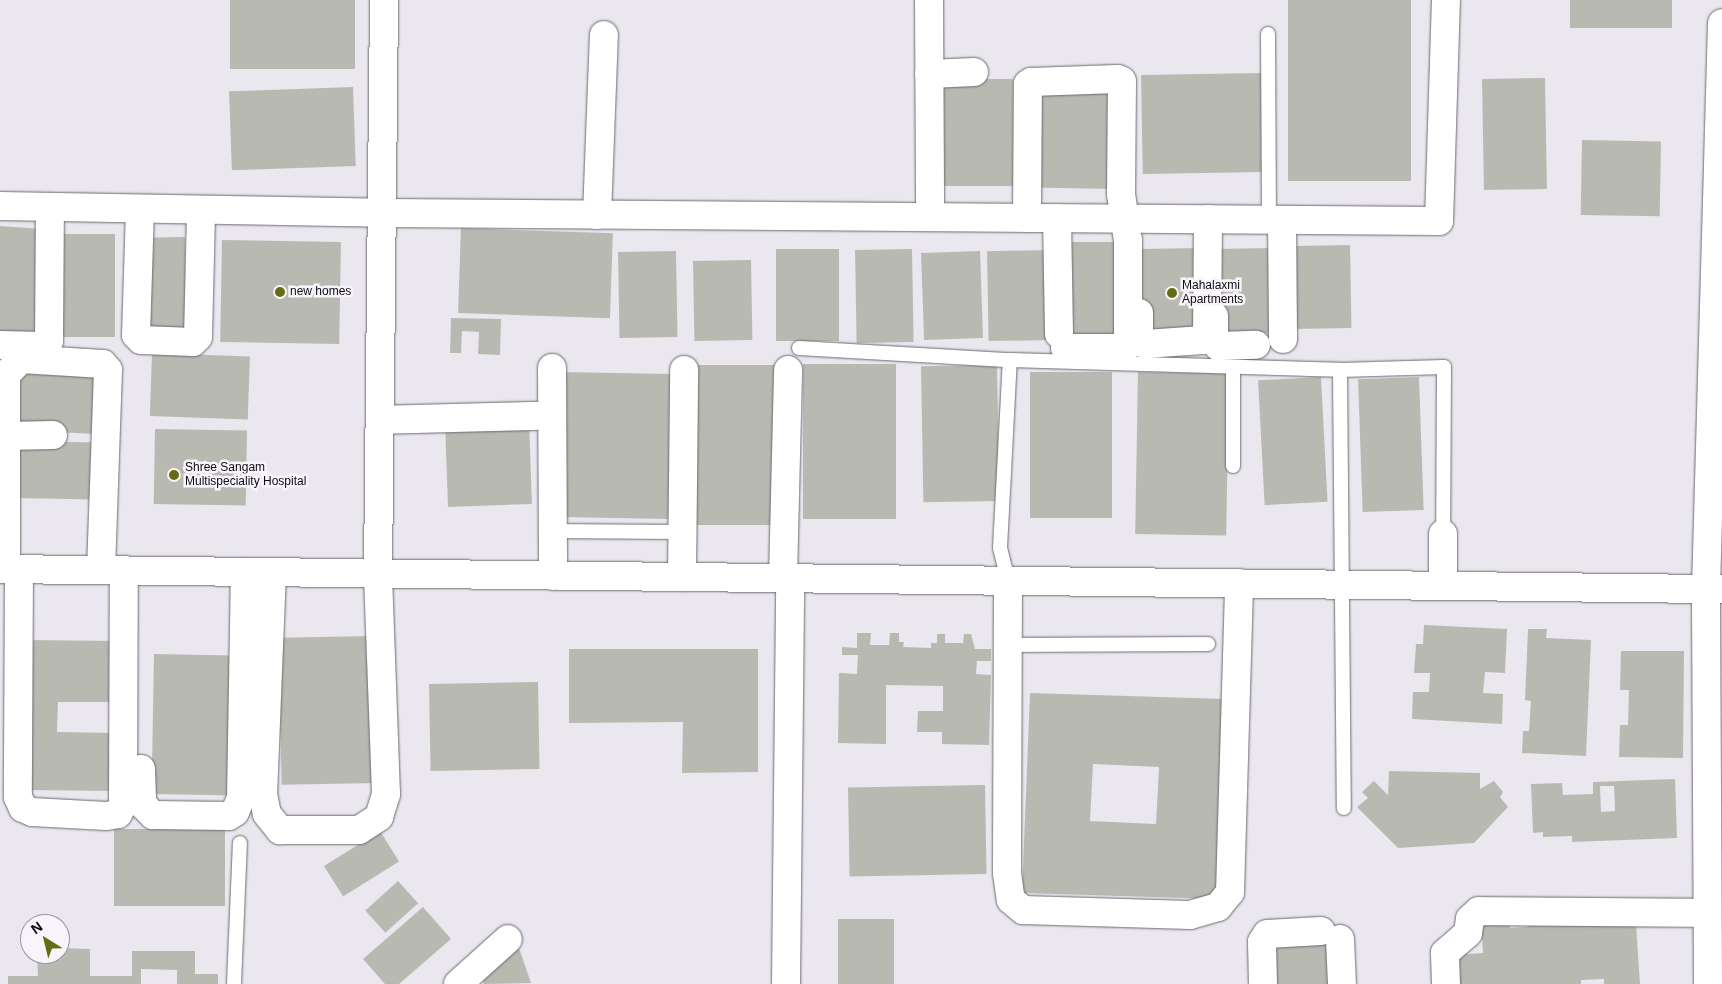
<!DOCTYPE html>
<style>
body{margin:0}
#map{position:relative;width:1722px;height:984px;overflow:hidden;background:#eae7ef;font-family:Arial,sans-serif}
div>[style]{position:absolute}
.building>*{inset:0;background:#b8bab2;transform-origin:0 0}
.roads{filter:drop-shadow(0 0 1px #6c6970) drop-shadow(0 0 1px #6c6970)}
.service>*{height:14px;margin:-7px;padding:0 7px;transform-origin:7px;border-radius:7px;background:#fff}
.minor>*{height:28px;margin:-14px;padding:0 14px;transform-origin:14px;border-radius:14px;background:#fff}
.tertiary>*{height:28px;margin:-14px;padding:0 14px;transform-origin:14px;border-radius:14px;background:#fff}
.dots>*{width:14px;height:14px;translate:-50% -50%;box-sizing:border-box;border:2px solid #f8f4fc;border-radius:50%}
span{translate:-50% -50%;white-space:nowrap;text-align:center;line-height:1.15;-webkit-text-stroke:5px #f8f4fc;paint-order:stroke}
.poi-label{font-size:12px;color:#0e0c0f}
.left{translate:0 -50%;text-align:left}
.north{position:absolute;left:20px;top:914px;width:50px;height:50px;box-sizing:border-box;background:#f8f4fc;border:1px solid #9a979d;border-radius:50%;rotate:324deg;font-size:14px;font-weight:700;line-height:20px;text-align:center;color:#0e0c0f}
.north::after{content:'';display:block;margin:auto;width:18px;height:22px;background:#666c11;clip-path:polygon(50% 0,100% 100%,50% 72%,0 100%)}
</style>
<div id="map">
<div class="building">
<div style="left:230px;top:0;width:125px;height:69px"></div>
<div style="left:1288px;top:0;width:123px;height:181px"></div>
<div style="left:1570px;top:0;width:102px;height:28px"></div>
<div style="left:1262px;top:73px;width:99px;height:121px;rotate:89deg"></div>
<div style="left:1545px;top:78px;width:111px;height:63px;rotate:89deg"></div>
<div style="left:944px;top:79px;width:69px;height:107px"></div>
<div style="left:1118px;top:84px;width:105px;height:87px;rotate:91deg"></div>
<div style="left:353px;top:87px;width:79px;height:124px;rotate:88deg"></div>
<div style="left:1582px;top:140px;width:79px;height:75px;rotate:1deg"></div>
<div style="left:0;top:226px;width:47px;height:113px;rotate:4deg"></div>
<div style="left:461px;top:228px;width:152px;height:85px;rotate:2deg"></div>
<div style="left:61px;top:234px;width:54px;height:103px"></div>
<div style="left:185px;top:237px;width:93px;height:42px;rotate:89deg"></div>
<div style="left:222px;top:240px;width:119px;height:102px;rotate:1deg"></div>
<div style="left:1061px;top:242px;width:63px;height:93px"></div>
<div style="left:1350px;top:245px;width:83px;height:58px;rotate:89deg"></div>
<div style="left:1201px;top:248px;width:90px;height:60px;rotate:89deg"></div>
<div style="left:1276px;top:248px;width:85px;height:60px;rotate:89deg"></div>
<div style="left:776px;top:249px;width:63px;height:92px"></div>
<div style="left:912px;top:249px;width:93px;height:57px;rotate:89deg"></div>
<div style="left:1052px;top:250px;width:90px;height:65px;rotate:89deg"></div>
<div style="left:676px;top:251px;width:86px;height:58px;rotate:89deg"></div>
<div style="left:980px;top:251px;width:87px;height:59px;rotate:88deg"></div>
<div style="left:751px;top:260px;width:80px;height:58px;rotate:89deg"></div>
<div style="clip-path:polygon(451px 318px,501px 319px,500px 355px,478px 354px,479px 332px,462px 331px,461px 353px,450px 353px)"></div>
<div style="left:152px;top:353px;width:98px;height:63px;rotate:2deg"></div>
<div style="left:896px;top:364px;width:155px;height:93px;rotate:90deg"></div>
<div style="left:783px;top:365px;width:160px;height:94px;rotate:90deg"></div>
<div style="left:997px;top:365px;width:136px;height:76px;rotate:89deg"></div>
<div style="left:20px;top:367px;width:83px;height:63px;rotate:3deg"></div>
<div style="left:1030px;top:372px;width:82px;height:146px"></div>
<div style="left:1138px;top:372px;width:91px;height:162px;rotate:1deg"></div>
<div style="left:671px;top:374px;width:145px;height:110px;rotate:91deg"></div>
<div style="left:1321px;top:377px;width:125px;height:63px;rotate:87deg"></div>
<div style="left:1419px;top:377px;width:133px;height:61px;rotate:88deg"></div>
<div style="left:529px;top:420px;width:84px;height:84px;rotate:88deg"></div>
<div style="left:155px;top:429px;width:92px;height:75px;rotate:1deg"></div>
<div style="left:13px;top:441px;width:84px;height:57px;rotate:1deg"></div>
<div style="clip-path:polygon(1424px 625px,1507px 629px,1505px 673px,1485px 672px,1483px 693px,1503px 694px,1502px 724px,1412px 719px,1413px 692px,1429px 692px,1430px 673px,1414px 673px,1416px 644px,1423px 644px)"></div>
<div style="clip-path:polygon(1528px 629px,1547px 629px,1546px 638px,1591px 640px,1586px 756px,1522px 753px,1523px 731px,1529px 731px,1531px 701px,1525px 700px)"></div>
<div style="clip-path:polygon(857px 633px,871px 633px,870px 645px,889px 645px,890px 633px,899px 633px,899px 642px,904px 642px,903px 647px,931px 648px,931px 643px,937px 643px,937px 634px,945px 634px,945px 643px,963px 643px,964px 634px,971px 634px,975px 649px,991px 649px,991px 661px,977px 661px,976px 674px,991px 675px,989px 745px,942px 744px,942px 732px,917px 732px,918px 711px,943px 711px,943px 686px,886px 685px,886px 744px,838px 743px,839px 673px,857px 674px,858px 655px,842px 655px,842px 647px,857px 648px)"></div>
<div style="left:374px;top:636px;width:147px;height:95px;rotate:89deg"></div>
<div style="clip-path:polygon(27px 640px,117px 641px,116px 702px,58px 702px,57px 732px,116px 733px,116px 791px,25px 790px)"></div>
<div style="clip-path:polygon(569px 649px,758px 649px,758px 772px,682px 773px,683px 722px,569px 723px)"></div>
<div style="clip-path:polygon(1621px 651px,1684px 651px,1683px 758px,1619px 757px,1620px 725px,1628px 725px,1629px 690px,1620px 690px)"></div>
<div style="left:154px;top:654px;width:83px;height:140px;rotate:1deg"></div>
<div style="left:538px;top:682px;width:87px;height:109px;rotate:89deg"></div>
<div style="clip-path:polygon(evenodd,1030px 693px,1225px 699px,1217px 899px,1022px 893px,1030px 693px,1093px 764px,1159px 767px,1156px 824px,1090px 821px,1093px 764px)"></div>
<div style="clip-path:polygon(1389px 771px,1480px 773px,1480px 789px,1494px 781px,1503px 792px,1500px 797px,1508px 807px,1474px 843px,1398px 848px,1357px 807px,1368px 798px,1362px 792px,1374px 781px,1388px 795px)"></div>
<div style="clip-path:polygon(evenodd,1675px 779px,1677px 838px,1572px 842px,1572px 836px,1543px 837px,1543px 832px,1533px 833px,1531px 784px,1562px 783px,1563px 795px,1593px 794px,1593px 782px,1675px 779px,1600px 786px,1614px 786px,1615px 811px,1601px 812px,1600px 786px)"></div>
<div style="left:985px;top:785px;width:89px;height:137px;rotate:89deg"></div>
<div style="left:114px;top:829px;width:111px;height:77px"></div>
<div style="left:380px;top:831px;width:36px;height:66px;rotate:58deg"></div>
<div style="left:398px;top:881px;width:30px;height:44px;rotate:48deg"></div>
<div style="clip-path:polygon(423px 907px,451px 939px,399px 984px,385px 984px,363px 959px)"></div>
<div style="clip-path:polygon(1528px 915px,1636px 924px,1640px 984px,1604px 984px,1604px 979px,1581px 980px,1581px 984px,1458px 984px,1457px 955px,1483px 953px,1481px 919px,1509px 917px,1510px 928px,1528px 927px)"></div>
<div style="left:838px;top:919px;width:56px;height:65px"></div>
<div style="left:1328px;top:936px;width:48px;height:61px;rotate:88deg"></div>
<div style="clip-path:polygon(60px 948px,90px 949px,90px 976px,132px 976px,132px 951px,195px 951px,195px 974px,218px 974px,218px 984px,177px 984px,177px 970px,141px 969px,141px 984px,8px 984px,8px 976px,38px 976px,37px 954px,60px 954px)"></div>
<div style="clip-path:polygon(519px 948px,531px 983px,484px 984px,476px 962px)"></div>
</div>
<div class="roads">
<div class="service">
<div style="left:1268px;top:34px;width:186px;rotate:89.7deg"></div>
<div style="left:799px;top:348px;width:211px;rotate:3.3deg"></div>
<div style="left:1010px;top:360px;width:330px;rotate:1.7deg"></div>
<div style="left:1340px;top:370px;width:104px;rotate:-1.7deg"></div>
<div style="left:1444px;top:367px;width:167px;rotate:90.3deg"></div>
<div style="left:1340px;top:370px;width:438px;rotate:89.5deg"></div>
<div style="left:1233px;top:466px;width:99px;rotate:-90deg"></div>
<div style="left:553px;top:531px;width:120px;rotate:0.5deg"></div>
<div style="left:1008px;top:580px;width:33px;rotate:-104deg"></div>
<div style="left:1000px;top:548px;width:188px;rotate:-87deg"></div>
<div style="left:1008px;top:645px;width:200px;rotate:-0.3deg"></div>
<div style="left:234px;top:984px;width:141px;rotate:-87.6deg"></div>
</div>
<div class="minor">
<div style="left:929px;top:0;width:217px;rotate:89.7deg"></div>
<div style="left:929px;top:74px;width:45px;rotate:-2.5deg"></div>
<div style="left:0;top:206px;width:382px;rotate:1deg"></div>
<div style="left:382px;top:213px;width:1057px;rotate:0.43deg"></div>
<div style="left:1439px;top:221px;width:221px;rotate:-88.2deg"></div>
<div style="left:140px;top:209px;width:126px;rotate:91.8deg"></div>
<div style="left:136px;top:335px;width:7px;rotate:45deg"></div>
<div style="left:141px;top:340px;width:52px;rotate:2.2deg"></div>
<div style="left:193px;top:342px;width:7px;rotate:-45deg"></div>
<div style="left:198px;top:337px;width:127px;rotate:-88.6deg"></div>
<div style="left:597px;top:215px;width:180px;rotate:-87.8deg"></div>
<div style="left:1027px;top:218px;width:134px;rotate:-89.6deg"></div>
<div style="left:1028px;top:84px;width:4px;rotate:-34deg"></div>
<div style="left:1031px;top:82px;width:87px;rotate:-2deg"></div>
<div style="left:1118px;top:79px;width:4px;rotate:27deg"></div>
<div style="left:1122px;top:81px;width:113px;rotate:90.5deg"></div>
<div style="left:1121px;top:194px;width:48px;rotate:81.5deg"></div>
<div style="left:1128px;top:241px;width:104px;rotate:90deg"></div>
<div style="left:1128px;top:345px;width:4px;rotate:135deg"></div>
<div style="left:1125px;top:348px;width:60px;rotate:180deg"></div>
<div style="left:1057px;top:218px;width:116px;rotate:89deg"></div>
<div style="left:1282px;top:220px;width:119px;rotate:89.5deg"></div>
<div style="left:1139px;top:313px;width:29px;rotate:90deg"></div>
<div style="left:1139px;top:342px;width:6px;rotate:18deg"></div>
<div style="left:1145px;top:344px;width:58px;rotate:-3.9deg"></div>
<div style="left:1203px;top:340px;width:6px;rotate:-45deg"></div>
<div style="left:1207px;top:336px;width:117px;rotate:-89.5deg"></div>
<div style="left:1214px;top:316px;width:24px;rotate:90deg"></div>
<div style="left:1214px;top:340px;width:7px;rotate:56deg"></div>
<div style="left:1218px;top:346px;width:38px;rotate:-2deg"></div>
<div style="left:0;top:345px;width:45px;rotate:1.3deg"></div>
<div style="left:45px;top:346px;width:6px;rotate:-51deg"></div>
<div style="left:49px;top:341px;width:133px;rotate:-89.6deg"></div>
<div style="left:552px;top:368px;width:208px;rotate:89.7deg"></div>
<div style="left:380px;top:420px;width:157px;rotate:-1.5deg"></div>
<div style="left:6px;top:436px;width:47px;rotate:-1.2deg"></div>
<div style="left:1443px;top:534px;width:52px;rotate:90deg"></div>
<div style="left:6px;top:569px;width:194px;rotate:-90deg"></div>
<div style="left:6px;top:375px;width:22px;rotate:-47deg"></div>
<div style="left:21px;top:359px;width:82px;rotate:3.5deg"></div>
<div style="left:103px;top:364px;width:8px;rotate:50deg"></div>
<div style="left:108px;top:370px;width:200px;rotate:92deg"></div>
<div style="left:19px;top:569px;width:228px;rotate:90.3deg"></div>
<div style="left:18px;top:797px;width:12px;rotate:66deg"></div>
<div style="left:23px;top:808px;width:10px;rotate:24deg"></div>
<div style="left:32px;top:812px;width:74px;rotate:3.1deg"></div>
<div style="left:106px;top:816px;width:12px;rotate:-9deg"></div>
<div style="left:118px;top:814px;width:10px;rotate:-61deg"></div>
<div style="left:123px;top:805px;width:234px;rotate:-89.8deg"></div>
<div style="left:272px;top:572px;width:222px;rotate:92.3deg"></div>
<div style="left:263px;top:794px;width:20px;rotate:79deg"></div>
<div style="left:267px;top:814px;width:21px;rotate:51deg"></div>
<div style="left:280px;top:830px;width:79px"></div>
<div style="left:359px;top:830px;width:24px;rotate:-33deg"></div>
<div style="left:379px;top:817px;width:24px;rotate:-73deg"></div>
<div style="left:386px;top:794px;width:221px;rotate:-92.1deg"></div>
<div style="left:682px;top:577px;width:207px;rotate:-89.4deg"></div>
<div style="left:783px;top:578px;width:208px;rotate:-88.6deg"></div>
<div style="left:1008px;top:580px;width:293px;rotate:90.2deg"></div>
<div style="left:1007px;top:873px;width:27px;rotate:82deg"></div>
<div style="left:1011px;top:900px;width:16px;rotate:40deg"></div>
<div style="left:1023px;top:910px;width:167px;rotate:1.7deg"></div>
<div style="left:1190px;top:915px;width:29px;rotate:-16deg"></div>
<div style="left:1218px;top:907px;width:19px;rotate:-51deg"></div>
<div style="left:1230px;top:892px;width:309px;rotate:-88.3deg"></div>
<div style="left:141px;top:769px;width:35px;rotate:88deg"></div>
<div style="left:142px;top:804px;width:16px;rotate:45deg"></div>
<div style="left:153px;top:815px;width:76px;rotate:0.8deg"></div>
<div style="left:229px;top:816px;width:7px;rotate:-34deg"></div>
<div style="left:235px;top:812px;width:15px;rotate:-67deg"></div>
<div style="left:241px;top:798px;width:226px;rotate:-89deg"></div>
<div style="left:1340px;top:939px;width:45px;rotate:87.5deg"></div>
<div style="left:458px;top:984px;width:67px;rotate:-42deg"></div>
<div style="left:786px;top:984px;width:406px;rotate:-89.4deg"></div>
<div style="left:1263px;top:984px;width:42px;rotate:-91.4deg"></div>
<div style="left:1262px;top:942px;width:9px;rotate:-58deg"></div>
<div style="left:1267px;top:934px;width:54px;rotate:-3.2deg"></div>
<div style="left:1446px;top:984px;width:31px;rotate:-92deg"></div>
<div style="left:1445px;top:953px;width:30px;rotate:-41deg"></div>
<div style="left:1468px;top:933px;width:14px;rotate:-82deg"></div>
<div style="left:1470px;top:919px;width:12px;rotate:-42deg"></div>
<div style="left:1479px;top:911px;width:228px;rotate:0.5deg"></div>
</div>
<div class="tertiary">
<div style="left:0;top:569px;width:1722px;rotate:0.67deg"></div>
<div style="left:378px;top:573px;width:573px;rotate:-89.4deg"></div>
<div style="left:1708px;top:984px;width:395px;rotate:-90.3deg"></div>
<div style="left:1706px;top:589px;width:566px;rotate:-88.38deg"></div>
</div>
</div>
<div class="dots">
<div style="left:280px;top:292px;background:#666c11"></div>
<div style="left:1172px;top:293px;background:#666c11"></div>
<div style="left:174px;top:475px;background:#666c11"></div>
</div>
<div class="poi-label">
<span class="left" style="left:1182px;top:293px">Mahalaxmi<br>Apartments</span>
<span class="left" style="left:290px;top:292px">new homes</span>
<span class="left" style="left:185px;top:475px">Shree Sangam<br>Multispeciality Hospital</span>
</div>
<div class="north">N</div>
</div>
